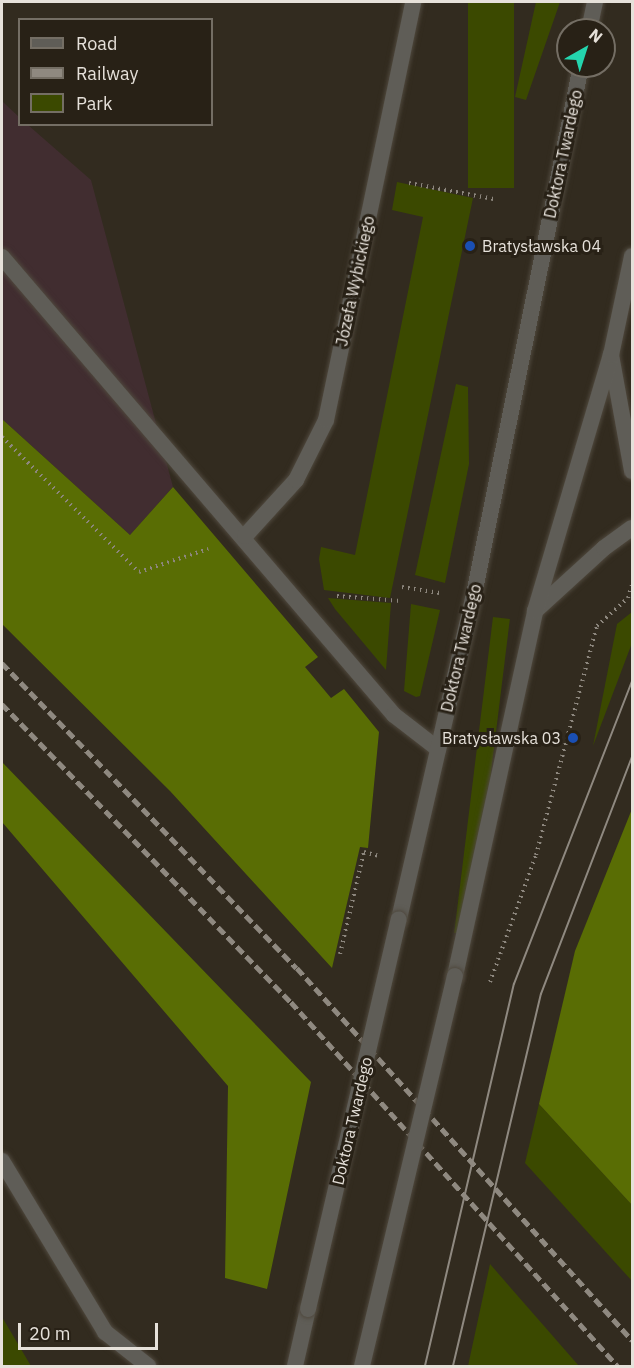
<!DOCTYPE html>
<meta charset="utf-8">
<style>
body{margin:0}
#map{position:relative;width:634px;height:1368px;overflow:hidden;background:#322b1f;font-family:"IBM Plex Sans",sans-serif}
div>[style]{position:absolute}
.industrial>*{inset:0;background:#412d30}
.green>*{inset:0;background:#3b4900;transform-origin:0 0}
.forest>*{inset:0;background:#596d04}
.path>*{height:4px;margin-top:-2px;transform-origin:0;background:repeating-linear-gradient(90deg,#8d877e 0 1.5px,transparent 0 6px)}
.roads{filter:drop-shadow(0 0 2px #4f483d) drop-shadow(0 0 2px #4f483d)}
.service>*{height:16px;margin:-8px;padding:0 8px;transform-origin:8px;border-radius:8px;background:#5f5d57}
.minor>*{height:16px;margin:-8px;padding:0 8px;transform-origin:8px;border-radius:8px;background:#5f5d57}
.tertiary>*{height:16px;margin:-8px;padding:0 8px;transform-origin:8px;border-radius:8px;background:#5f5d57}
.tram>*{height:1.5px;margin:-0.75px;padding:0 0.75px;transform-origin:0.75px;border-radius:0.75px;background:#8f8980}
.rail>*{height:4.5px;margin-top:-2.25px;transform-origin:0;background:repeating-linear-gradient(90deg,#8f8980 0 9px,transparent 0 13.5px)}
.bridges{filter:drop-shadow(0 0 2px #4f483d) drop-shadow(0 0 2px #4f483d)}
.tertiary-bridge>*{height:16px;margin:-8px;padding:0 8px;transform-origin:8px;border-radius:8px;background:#5f5d57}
.dots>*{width:16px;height:16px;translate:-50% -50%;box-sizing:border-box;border:3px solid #282116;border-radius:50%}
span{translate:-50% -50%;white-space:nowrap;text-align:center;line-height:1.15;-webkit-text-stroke:6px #282116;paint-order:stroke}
.street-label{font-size:16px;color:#e6e1da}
.poi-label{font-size:16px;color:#e6e1da}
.left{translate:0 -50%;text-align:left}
.right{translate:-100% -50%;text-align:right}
.frame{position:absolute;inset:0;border:3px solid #e6e1da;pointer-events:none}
.legend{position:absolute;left:18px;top:18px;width:195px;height:108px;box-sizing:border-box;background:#282116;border:2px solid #746e64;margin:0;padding:8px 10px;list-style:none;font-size:18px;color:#e6e1da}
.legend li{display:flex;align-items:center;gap:12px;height:30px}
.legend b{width:30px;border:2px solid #746e64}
.north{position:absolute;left:556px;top:18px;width:60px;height:60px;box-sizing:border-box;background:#282116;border:2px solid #746e64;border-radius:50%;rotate:39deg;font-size:16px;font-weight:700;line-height:24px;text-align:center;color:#e6e1da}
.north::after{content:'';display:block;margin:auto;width:21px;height:27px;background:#24d5ae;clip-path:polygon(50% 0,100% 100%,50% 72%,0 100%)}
.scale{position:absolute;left:18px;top:1323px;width:140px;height:27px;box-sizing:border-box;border:3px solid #e6e1da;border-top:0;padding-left:8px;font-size:18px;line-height:21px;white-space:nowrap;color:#e6e1da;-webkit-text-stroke:4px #282116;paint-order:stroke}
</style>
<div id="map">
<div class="industrial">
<div style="clip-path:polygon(2px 101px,19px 117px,20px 124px,28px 125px,91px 180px,173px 487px,130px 535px,2px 419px)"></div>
</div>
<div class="green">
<div style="left:468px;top:2px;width:46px;height:186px"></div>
<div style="clip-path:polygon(536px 2px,560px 2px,526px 100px,515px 97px)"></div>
<div style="clip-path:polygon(397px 182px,473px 198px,390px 598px,324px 590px,319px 559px,321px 547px,355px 555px,423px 217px,392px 210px)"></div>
<div style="clip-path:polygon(456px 384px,468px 387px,469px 464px,445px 583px,415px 575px)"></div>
<div style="clip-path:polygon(328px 598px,391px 603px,386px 670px,335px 609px)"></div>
<div style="clip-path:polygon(411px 604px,440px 610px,420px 696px,416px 697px,404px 691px)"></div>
<div style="clip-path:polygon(632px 612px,632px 643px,593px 746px,617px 624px)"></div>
<div style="left:493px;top:617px;width:17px;height:318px;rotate:7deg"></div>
<div style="clip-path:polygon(539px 1104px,632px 1205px,632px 1281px,525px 1163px)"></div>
<div style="clip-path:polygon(490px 1264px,579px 1366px,468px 1366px)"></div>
<div style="clip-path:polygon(2px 1317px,31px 1366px,2px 1366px)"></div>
</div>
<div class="forest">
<div style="clip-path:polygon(2px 419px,130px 535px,173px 487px,318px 657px,305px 667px,331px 698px,344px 689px,379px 732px,368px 848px,360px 847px,332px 968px,170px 791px,2px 624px)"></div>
<div style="clip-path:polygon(2px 762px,311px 1082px,267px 1289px,225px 1278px,228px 1086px,2px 822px)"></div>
<div style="clip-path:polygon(632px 809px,632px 1205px,539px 1104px,575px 951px)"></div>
</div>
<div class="path">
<div style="left:409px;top:183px;width:86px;rotate:10.7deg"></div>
<div style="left:2px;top:437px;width:192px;rotate:44.6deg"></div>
<div style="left:139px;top:572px;width:73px;rotate:-18.4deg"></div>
<div style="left:402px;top:587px;width:38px;rotate:9deg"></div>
<div style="left:337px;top:596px;width:64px;rotate:4.5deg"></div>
<div style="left:340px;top:954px;width:105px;rotate:-76.8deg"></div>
<div style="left:364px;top:852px;width:16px;rotate:15deg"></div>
<div style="left:490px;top:982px;width:135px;rotate:-70.1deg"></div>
<div style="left:536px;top:855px;width:237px;rotate:-75.1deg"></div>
<div style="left:597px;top:626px;width:42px;rotate:-42.1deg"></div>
<div style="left:628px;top:598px;width:14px;rotate:-73deg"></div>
</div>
<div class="roads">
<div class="service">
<div style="left:2px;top:1161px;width:200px;rotate:58.9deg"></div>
<div style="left:105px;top:1332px;width:55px;rotate:38.3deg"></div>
</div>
<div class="minor">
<div style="left:2px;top:257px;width:603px;rotate:49.44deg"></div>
<div style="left:394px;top:715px;width:56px;rotate:37.7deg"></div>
<div style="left:611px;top:355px;width:118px;rotate:79.7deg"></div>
<div style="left:245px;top:536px;width:76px;rotate:-47.7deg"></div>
<div style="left:296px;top:480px;width:67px;rotate:-63.4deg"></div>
<div style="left:326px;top:420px;width:427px;rotate:-78.2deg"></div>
<div style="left:535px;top:611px;width:93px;rotate:-42.4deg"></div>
<div style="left:604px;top:548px;width:34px;rotate:-36deg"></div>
</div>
<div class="tertiary">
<div style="left:589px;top:30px;width:29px;rotate:-78deg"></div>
<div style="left:399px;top:919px;width:328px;rotate:-77deg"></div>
<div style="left:473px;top:599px;width:544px;rotate:-78.55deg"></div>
<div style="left:455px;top:976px;width:374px;rotate:-77.6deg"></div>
<div style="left:535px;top:611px;width:267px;rotate:-73.5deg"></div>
<div style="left:611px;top:355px;width:101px;rotate:-78deg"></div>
<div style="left:295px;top:1366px;width:58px;rotate:-77.2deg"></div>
</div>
</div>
<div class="tram">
<div style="left:425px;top:1366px;width:392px;rotate:-76.9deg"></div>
<div style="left:514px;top:984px;width:324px;rotate:-68.7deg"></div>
<div style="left:453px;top:1366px;width:382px;rotate:-76.7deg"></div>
<div style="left:541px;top:994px;width:254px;rotate:-69deg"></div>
</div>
<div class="rail">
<div style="left:2px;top:663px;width:424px;rotate:46deg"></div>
<div style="left:297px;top:968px;width:501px;rotate:48deg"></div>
<div style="left:2px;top:704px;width:415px;rotate:45.9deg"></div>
<div style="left:291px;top:1002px;width:489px;rotate:48.1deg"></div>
</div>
<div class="bridges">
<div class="tertiary-bridge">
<div style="left:308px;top:1309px;width:400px;rotate:-76.9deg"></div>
<div style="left:362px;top:1366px;width:401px;rotate:-76.6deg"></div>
</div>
</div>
<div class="dots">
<div style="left:470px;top:246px;background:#1a4fb4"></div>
<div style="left:573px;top:738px;background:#1a4fb4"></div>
</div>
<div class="street-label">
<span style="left:563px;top:154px;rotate:-78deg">Doktora Twardego</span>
<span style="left:355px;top:281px;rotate:-78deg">Józefa Wybickiego</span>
<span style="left:461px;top:648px;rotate:-77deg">Doktora Twardego</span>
<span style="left:352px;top:1121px;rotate:-77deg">Doktora Twardego</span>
</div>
<div class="poi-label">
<span class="left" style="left:482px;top:246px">Bratysławska 04</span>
<span class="right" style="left:561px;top:738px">Bratysławska 03</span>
</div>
<div class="frame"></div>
<ul class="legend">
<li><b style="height:8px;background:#5f5d57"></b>Road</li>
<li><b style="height:8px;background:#8f8980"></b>Railway</li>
<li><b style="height:16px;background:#3b4900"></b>Park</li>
</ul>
<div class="north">N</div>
<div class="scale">20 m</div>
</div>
